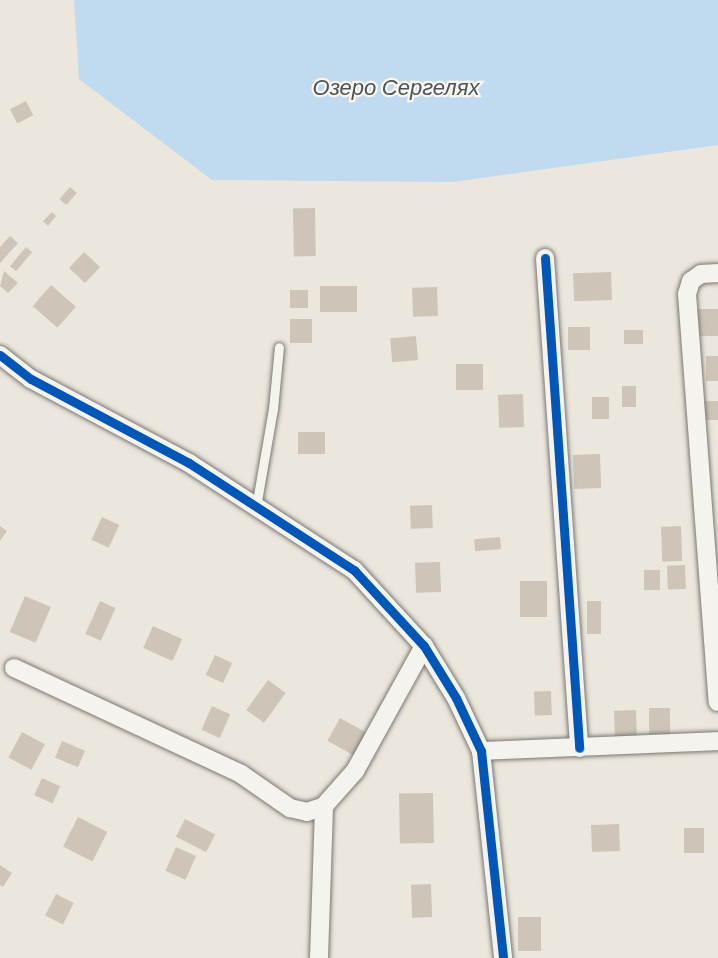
<!DOCTYPE html>
<meta charset="utf-8">
<style>
body{margin:0}
#map{position:relative;width:718px;height:958px;overflow:hidden;background:#ece7dd;font-family:"Indie Flower",sans-serif}
div>[style]{position:absolute}
.water>*{inset:0;background:#c0daef}
.building>*{inset:0;background:#cec5b8;transform-origin:0 0}
.roads{filter:drop-shadow(0 0 2px #7a7773) drop-shadow(0 0 2px #7a7773)}
.service>*{height:9px;margin:-4.5px;padding:0 4.5px;transform-origin:4.5px;border-radius:4.5px;background:#f4f3ee}
.minor>*{height:18px;margin:-9px;padding:0 9px;transform-origin:9px;border-radius:9px;background:#f4f3ee}
.cycleway>*{height:9px;margin:-4.5px;padding:0 4.5px;transform-origin:4.5px;border-radius:4.5px;background:#0057b8}
span{translate:-50% -50%;white-space:nowrap;text-align:center;line-height:1.15;-webkit-text-stroke:4.5px #fbf7ec;paint-order:stroke}
.water-label{font-size:22px;color:#48545e;font-style:italic}
</style>
<div id="map">
<div class="water">
<div style="clip-path:polygon(74px 0,718px 0,718px 145px,453px 182px,212px 180px,79px 79px)"></div>
</div>
<div class="building">
<div style="left:26px;top:101px;width:16px;height:18px;rotate:63deg"></div>
<div style="left:70px;top:187px;width:9px;height:16px;rotate:41deg"></div>
<div style="left:315px;top:208px;width:48px;height:22px;rotate:89deg"></div>
<div style="clip-path:polygon(52px 212px,56px 216px,48px 226px,43px 221px)"></div>
<div style="clip-path:polygon(10px 236px,18px 243px,0 263px,0 247px)"></div>
<div style="left:26px;top:247px;width:8px;height:25px;rotate:40deg"></div>
<div style="left:84px;top:252px;width:22px;height:22px;rotate:43deg"></div>
<div style="clip-path:polygon(4px 271px,18px 283px,8px 293px,0 286px)"></div>
<div style="left:611px;top:272px;width:28px;height:38px;rotate:88deg"></div>
<div style="left:51px;top:285px;width:33px;height:28px;rotate:41deg"></div>
<div style="left:320px;top:286px;width:37px;height:26px"></div>
<div style="left:437px;top:287px;width:29px;height:25px;rotate:88deg"></div>
<div style="left:290px;top:290px;width:18px;height:18px"></div>
<div style="left:718px;top:309px;width:27px;height:21px;rotate:90deg"></div>
<div style="left:290px;top:319px;width:22px;height:24px"></div>
<div style="left:590px;top:327px;width:23px;height:22px;rotate:90deg"></div>
<div style="left:624px;top:330px;width:19px;height:14px"></div>
<div style="left:416px;top:336px;width:24px;height:26px;rotate:85deg"></div>
<div style="left:706px;top:356px;width:12px;height:25px"></div>
<div style="left:483px;top:364px;width:26px;height:27px;rotate:90deg"></div>
<div style="left:622px;top:386px;width:14px;height:21px"></div>
<div style="left:523px;top:394px;width:33px;height:25px;rotate:88deg"></div>
<div style="left:592px;top:397px;width:17px;height:22px"></div>
<div style="left:704px;top:401px;width:14px;height:19px"></div>
<div style="left:325px;top:432px;width:22px;height:27px;rotate:90deg"></div>
<div style="left:600px;top:454px;width:34px;height:27px;rotate:88deg"></div>
<div style="left:432px;top:505px;width:23px;height:22px;rotate:88deg"></div>
<div style="left:102px;top:517px;width:19px;height:25px;rotate:25deg"></div>
<div style="clip-path:polygon(0 526px,7px 531px,0 541px)"></div>
<div style="left:681px;top:526px;width:35px;height:20px;rotate:88deg"></div>
<div style="left:500px;top:537px;width:12px;height:26px;rotate:85deg"></div>
<div style="left:440px;top:562px;width:30px;height:25px;rotate:88deg"></div>
<div style="left:685px;top:565px;width:24px;height:18px;rotate:88deg"></div>
<div style="left:644px;top:570px;width:16px;height:20px"></div>
<div style="left:520px;top:581px;width:27px;height:36px"></div>
<div style="left:25px;top:596px;width:28px;height:39px;rotate:23deg"></div>
<div style="left:100px;top:601px;width:17px;height:36px;rotate:24deg"></div>
<div style="left:587px;top:601px;width:14px;height:33px"></div>
<div style="left:153px;top:626px;width:32px;height:24px;rotate:24deg"></div>
<div style="left:215px;top:655px;width:19px;height:22px;rotate:25deg"></div>
<div style="left:268px;top:680px;width:22px;height:37px;rotate:36deg"></div>
<div style="left:551px;top:691px;width:24px;height:17px;rotate:88deg"></div>
<div style="left:212px;top:706px;width:20px;height:26px;rotate:24deg"></div>
<div style="left:649px;top:708px;width:21px;height:29px"></div>
<div style="left:636px;top:710px;width:29px;height:22px;rotate:88deg"></div>
<div style="left:340px;top:718px;width:31px;height:26px;rotate:29deg"></div>
<div style="left:22px;top:732px;width:26px;height:29px;rotate:28deg"></div>
<div style="left:62px;top:741px;width:25px;height:18px;rotate:23deg"></div>
<div style="left:42px;top:778px;width:20px;height:19px;rotate:24deg"></div>
<div style="left:433px;top:793px;width:50px;height:34px;rotate:89deg"></div>
<div style="left:78px;top:817px;width:33px;height:33px;rotate:27deg"></div>
<div style="left:185px;top:819px;width:34px;height:20px;rotate:27deg"></div>
<div style="left:619px;top:824px;width:27px;height:28px;rotate:88deg"></div>
<div style="left:684px;top:828px;width:20px;height:25px"></div>
<div style="left:176px;top:847px;width:22px;height:26px;rotate:24deg"></div>
<div style="clip-path:polygon(0 865px,12px 873px,3px 887px,0 885px)"></div>
<div style="left:431px;top:884px;width:33px;height:20px;rotate:88deg"></div>
<div style="left:56px;top:894px;width:20px;height:24px;rotate:27deg"></div>
<div style="left:541px;top:917px;width:34px;height:23px;rotate:90deg"></div>
</div>
<div class="roads">
<div class="service">
<div style="left:256px;top:507px;width:99px;rotate:-80.2deg"></div>
<div style="left:273px;top:409px;width:62px;rotate:-84.5deg"></div>
</div>
<div class="minor">
<div style="left:545px;top:258px;width:491px;rotate:86deg"></div>
<div style="left:718px;top:273px;width:17px;rotate:177deg"></div>
<div style="left:701px;top:274px;width:12px;rotate:145deg"></div>
<div style="left:691px;top:281px;width:14px;rotate:107deg"></div>
<div style="left:687px;top:294px;width:409px;rotate:85.7deg"></div>
<div style="left:0;top:355px;width:39px;rotate:38deg"></div>
<div style="left:31px;top:379px;width:179px;rotate:28deg"></div>
<div style="left:189px;top:463px;width:197px;rotate:33deg"></div>
<div style="left:354px;top:570px;width:103px;rotate:47.4deg"></div>
<div style="left:424px;top:646px;width:61px;rotate:58.4deg"></div>
<div style="left:456px;top:698px;width:59px;rotate:64.7deg"></div>
<div style="left:481px;top:751px;width:208px;rotate:83.9deg"></div>
<div style="left:14px;top:668px;width:251px;rotate:25deg"></div>
<div style="left:241px;top:774px;width:60px;rotate:34.8deg"></div>
<div style="left:290px;top:808px;width:17px;rotate:13deg"></div>
<div style="left:307px;top:812px;width:18px;rotate:-19deg"></div>
<div style="left:481px;top:751px;width:237px;rotate:-2.4deg"></div>
<div style="left:319px;top:958px;width:152px;rotate:-88.1deg"></div>
<div style="left:324px;top:806px;width:47px;rotate:-48.5deg"></div>
<div style="left:355px;top:771px;width:143px;rotate:-61.1deg"></div>
</div>
</div>
<div class="cycleway">
<div style="left:545px;top:258px;width:491px;rotate:86deg"></div>
<div style="left:0;top:355px;width:39px;rotate:38deg"></div>
<div style="left:31px;top:379px;width:179px;rotate:28deg"></div>
<div style="left:189px;top:463px;width:197px;rotate:33deg"></div>
<div style="left:354px;top:570px;width:103px;rotate:47.4deg"></div>
<div style="left:424px;top:646px;width:61px;rotate:58.4deg"></div>
<div style="left:456px;top:698px;width:59px;rotate:64.7deg"></div>
<div style="left:481px;top:751px;width:208px;rotate:83.9deg"></div>
</div>
<div class="water-label">
<span style="left:396px;top:91px">Озеро Сергелях</span>
</div>
</div>
